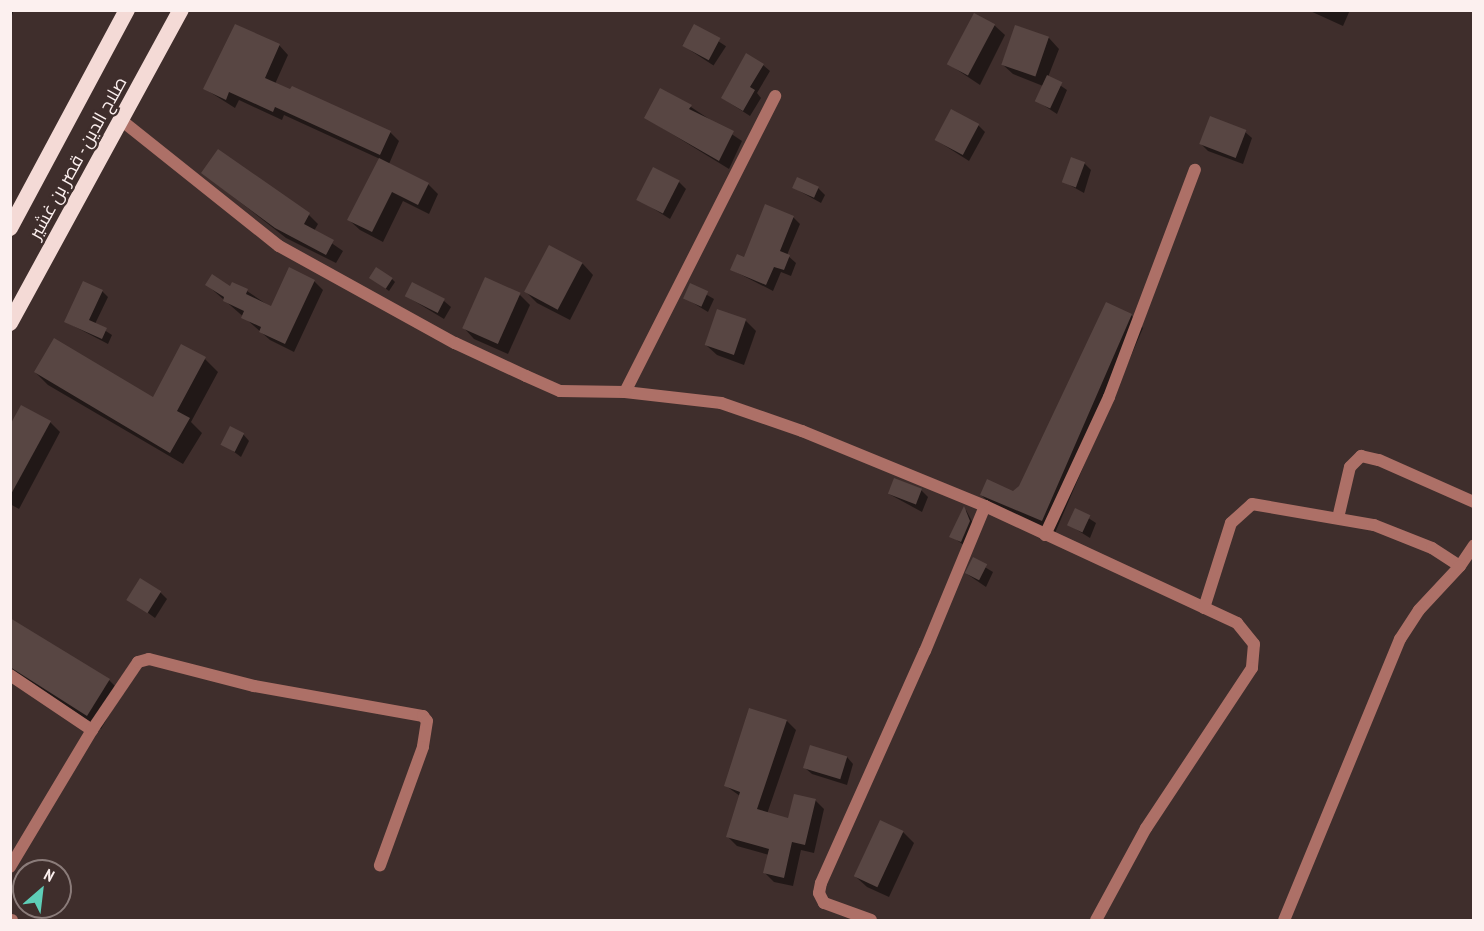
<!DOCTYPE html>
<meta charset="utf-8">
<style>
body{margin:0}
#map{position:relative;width:1484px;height:931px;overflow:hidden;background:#3f2e2c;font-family:"PT Sans Narrow",Cairo,sans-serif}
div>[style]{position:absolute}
.shadow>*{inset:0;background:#0007;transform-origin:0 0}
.building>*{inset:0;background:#584643;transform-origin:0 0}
.minor>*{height:12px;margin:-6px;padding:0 6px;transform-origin:6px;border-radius:6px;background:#ad7067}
.trunk>*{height:16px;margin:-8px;padding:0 8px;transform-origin:8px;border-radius:8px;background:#f4dad6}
span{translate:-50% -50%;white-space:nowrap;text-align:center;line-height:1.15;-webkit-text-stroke:4.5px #3f2e2c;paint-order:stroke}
.street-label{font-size:18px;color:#fcf0ef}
.frame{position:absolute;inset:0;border:12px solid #fcf0ef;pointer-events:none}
.north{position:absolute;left:12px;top:859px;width:60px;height:60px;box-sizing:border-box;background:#3f2e2c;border:2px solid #8b7c7a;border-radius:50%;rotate:28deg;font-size:16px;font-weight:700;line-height:24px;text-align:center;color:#fcf0ef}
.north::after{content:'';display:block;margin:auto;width:21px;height:27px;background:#5eceb8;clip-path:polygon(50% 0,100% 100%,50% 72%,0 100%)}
</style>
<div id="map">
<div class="shadow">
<div style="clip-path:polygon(10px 10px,14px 10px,10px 21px)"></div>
<div style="clip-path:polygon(1308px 10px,1350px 10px,1343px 26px)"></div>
<div style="clip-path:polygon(994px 25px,1005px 35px,980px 85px,950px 65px)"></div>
<div style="left:695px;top:26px;width:37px;height:23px;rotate:33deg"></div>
<div style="clip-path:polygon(1016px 26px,1049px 38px,1059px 49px,1048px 77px,1067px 90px,1057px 114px,1037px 101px,1043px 86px,1013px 74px,1002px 64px)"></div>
<div style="clip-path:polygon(279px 45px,288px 55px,275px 84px,390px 132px,399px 141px,389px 164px,428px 184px,438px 194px,429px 214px,403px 201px,383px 242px,360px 230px,349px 220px,380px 159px,284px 115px,282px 120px,239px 100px,235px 108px,205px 89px)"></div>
<div style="clip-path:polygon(763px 65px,770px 71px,757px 93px,761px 98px,750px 116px,722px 98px)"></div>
<div style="clip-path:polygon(691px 107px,742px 141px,729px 169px,646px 118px)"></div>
<div style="clip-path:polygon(978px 125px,985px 132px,969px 161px,936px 140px)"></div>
<div style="clip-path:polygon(1245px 132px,1252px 138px,1243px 164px,1208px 151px,1201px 144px)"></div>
<div style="clip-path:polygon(1084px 163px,1091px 170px,1084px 193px,1066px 183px)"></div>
<div style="clip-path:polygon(203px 173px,309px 215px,318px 224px,314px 231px,343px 251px,336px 263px,286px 238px)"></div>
<div style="clip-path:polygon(679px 182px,686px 189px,670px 219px,638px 199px)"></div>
<div style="clip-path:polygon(794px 188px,818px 188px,825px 195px,821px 203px)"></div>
<div style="clip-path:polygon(793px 217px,800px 224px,787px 255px,796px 263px,791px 276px,781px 272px,773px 291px,732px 270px)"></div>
<div style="clip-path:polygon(549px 247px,583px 264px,593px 275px,570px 320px,537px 303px,526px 292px)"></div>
<div style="clip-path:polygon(392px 279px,395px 282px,389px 291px,374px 280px)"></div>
<div style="clip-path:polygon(314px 281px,323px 290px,294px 352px,270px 340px,207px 285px,247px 291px,272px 308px)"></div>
<div style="clip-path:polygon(690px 285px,714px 299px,708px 312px,685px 298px)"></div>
<div style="clip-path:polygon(102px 291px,108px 297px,95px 324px,112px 335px,108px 344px,66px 322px)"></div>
<div style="clip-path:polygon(520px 295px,530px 305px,508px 354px,474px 339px,464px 328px)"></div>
<div style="clip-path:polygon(406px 296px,444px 301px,451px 307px,444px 319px)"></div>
<div style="clip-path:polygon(1131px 315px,1143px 328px,1055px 533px,994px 507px,981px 495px,1014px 493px,1020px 487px)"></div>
<div style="clip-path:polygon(745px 320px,756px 331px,744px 365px,717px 355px,706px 345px)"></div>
<div style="clip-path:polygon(205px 359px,218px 372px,191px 422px,202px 433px,183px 464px,48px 385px,35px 372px,154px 399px)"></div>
<div style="clip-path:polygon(50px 422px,60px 432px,19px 509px,10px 504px,10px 428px)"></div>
<div style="clip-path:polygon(243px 434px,249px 441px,241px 457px,222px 443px)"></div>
<div style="clip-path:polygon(921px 490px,928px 497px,922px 512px,889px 494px)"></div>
<div style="clip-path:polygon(966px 510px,976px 529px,968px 548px,951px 536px)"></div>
<div style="clip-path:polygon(1076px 510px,1096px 523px,1090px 538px,1069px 525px)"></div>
<div style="clip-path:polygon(973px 560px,993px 572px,986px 587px,967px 574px)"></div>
<div style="clip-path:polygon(160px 592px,167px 599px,155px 618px,129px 599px)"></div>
<div style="clip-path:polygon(10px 619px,109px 680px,122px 693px,101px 729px,29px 681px,10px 676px)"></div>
<div style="clip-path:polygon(750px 710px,787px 721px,796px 730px,767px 814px,789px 820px,815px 800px,824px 809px,814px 853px,801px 850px,793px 886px,774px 882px,765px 873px,769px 855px,737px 846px,728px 837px,740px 796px,726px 786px)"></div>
<div style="clip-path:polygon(847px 757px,853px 764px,847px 785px,812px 774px,805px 768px)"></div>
<div style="clip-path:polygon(903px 832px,914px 843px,889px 897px,867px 887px,856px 877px)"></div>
</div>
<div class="building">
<div style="left:974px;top:13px;width:24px;height:58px;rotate:28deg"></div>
<div style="clip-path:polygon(235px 24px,280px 44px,265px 78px,290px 89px,292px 86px,391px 131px,380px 155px,275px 107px,273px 112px,229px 92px,226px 100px,203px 89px)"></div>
<div style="left:694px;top:24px;width:30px;height:25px;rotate:28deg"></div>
<div style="left:1015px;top:25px;width:36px;height:42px;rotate:19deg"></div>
<div style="clip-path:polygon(746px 53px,764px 64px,750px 87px,755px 90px,743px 111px,721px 98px)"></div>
<div style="left:1047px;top:75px;width:17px;height:29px;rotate:25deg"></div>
<div style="clip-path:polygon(660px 88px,692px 105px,689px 109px,734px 131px,719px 161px,644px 118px)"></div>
<div style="left:951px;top:109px;width:32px;height:35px;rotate:28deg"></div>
<div style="left:1210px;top:116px;width:39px;height:30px;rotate:21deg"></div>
<div style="clip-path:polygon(218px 149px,310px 213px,304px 224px,334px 240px,326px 255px,275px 228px,201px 173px)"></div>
<div style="left:1071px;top:157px;width:15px;height:27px;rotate:20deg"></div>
<div style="clip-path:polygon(379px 158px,429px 183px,418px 205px,392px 192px,372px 232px,347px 220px)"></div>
<div style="left:653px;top:167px;width:30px;height:37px;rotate:27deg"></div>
<div style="left:797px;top:177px;width:24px;height:12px;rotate:24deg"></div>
<div style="clip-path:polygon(765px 204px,794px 216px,780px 251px,790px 255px,784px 270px,774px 267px,766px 285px,730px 270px,737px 254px,744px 257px)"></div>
<div style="left:549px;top:245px;width:38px;height:53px;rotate:28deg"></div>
<div style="clip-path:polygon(289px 267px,315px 280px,285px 344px,259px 332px,261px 327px,241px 318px,244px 311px,223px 301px,224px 297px,205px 285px,212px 274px,230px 286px,232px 282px,248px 289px,246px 294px,271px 306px)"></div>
<div style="left:376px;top:267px;width:20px;height:13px;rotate:33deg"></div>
<div style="left:485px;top:277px;width:39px;height:56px;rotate:24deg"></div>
<div style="clip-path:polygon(83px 281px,103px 290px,89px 320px,107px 328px,102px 339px,64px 322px)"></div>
<div style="left:412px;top:282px;width:37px;height:16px;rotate:27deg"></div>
<div style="left:690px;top:283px;width:20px;height:17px;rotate:24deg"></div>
<div style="clip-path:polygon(1106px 302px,1132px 314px,1042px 521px,980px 495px,987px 479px,1013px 491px,1019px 486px)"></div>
<div style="left:717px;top:309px;width:31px;height:38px;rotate:19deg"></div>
<div style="clip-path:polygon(54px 338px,153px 397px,181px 344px,206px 357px,177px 411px,190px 418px,170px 453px,34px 372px)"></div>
<div style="clip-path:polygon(21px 405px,51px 421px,10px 496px,10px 425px)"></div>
<div style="left:230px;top:426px;width:16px;height:21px;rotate:27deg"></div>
<div style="left:894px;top:478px;width:30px;height:17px;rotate:21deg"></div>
<div style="clip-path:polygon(964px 506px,970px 521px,961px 542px,949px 537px)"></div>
<div style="left:1075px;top:508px;width:17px;height:19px;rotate:25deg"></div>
<div style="left:973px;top:557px;width:16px;height:18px;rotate:27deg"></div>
<div style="left:140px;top:578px;width:25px;height:26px;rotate:32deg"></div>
<div style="clip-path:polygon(10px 618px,110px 679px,87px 716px,10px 667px)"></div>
<div style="clip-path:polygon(749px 708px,787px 720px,757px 809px,788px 818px,794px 794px,816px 799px,805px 845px,792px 842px,784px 878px,763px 873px,769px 849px,726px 837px,740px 792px,724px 786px)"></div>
<div style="left:810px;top:745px;width:39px;height:24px;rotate:17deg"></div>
<div style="left:880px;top:820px;width:26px;height:62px;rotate:25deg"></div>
</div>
<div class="minor">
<div style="left:121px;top:120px;width:202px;rotate:38.6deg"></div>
<div style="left:279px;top:246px;width:201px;rotate:28.9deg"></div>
<div style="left:455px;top:343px;width:78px;rotate:24.9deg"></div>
<div style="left:526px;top:376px;width:37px;rotate:24deg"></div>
<div style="left:560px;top:391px;width:65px;rotate:0.9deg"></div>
<div style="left:625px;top:392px;width:97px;rotate:6.5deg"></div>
<div style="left:721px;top:403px;width:86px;rotate:19.1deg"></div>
<div style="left:802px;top:431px;width:198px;rotate:22.3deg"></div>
<div style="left:985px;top:506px;width:278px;rotate:24.9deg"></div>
<div style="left:1237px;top:623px;width:27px;rotate:51deg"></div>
<div style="left:1254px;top:644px;width:24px;rotate:95deg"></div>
<div style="left:1252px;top:668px;width:192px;rotate:123.5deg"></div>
<div style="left:1146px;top:828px;width:105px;rotate:118.5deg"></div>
<div style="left:625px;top:392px;width:332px;rotate:-63.1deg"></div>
<div style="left:1338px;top:518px;width:52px;rotate:-76.8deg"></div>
<div style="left:1350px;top:467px;width:16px;rotate:-45deg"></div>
<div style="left:1361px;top:456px;width:18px;rotate:13deg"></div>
<div style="left:1379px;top:460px;width:104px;rotate:23.9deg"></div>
<div style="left:1045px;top:535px;width:152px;rotate:-65.1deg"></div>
<div style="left:1109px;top:397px;width:243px;rotate:-69.3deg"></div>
<div style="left:1460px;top:566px;width:25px;rotate:-56deg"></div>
<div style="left:1204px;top:608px;width:89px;rotate:-72.4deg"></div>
<div style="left:1231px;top:523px;width:28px;rotate:-42deg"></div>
<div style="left:1252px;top:504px;width:124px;rotate:9.8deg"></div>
<div style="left:1374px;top:525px;width:62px;rotate:21.6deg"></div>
<div style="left:1432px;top:548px;width:33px;rotate:33deg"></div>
<div style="left:1460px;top:566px;width:60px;rotate:133deg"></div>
<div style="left:1419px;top:610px;width:35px;rotate:123deg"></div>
<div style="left:1400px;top:639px;width:304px;rotate:112.4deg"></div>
<div style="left:10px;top:675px;width:99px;rotate:33.9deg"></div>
<div style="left:10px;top:867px;width:160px;rotate:-59.1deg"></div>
<div style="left:92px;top:730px;width:82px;rotate:-55.9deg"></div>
<div style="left:138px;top:662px;width:11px;rotate:-15deg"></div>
<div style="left:149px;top:659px;width:108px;rotate:14.4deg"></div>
<div style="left:254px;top:686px;width:172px;rotate:10.1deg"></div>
<div style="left:423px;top:716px;width:6px;rotate:51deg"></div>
<div style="left:427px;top:721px;width:26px;rotate:99deg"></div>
<div style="left:423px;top:747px;width:126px;rotate:110deg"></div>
<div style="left:10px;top:920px;width:2px"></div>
<div style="left:871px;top:920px;width:50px;rotate:-160.1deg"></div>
<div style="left:824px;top:903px;width:11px;rotate:-117deg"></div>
<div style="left:819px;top:893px;width:10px;rotate:-79deg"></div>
<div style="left:821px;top:883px;width:254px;rotate:-65.9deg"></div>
<div style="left:925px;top:651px;width:157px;rotate:-67.5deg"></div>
</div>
<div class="trunk">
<div style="left:10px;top:228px;width:247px;rotate:-61.8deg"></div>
<div style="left:10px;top:323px;width:357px;rotate:-61.4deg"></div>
</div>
<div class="street-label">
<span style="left:78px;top:158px;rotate:-61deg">صلاح الدين - قصر بن غشير</span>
</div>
<div class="frame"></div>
<div class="north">N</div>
</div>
